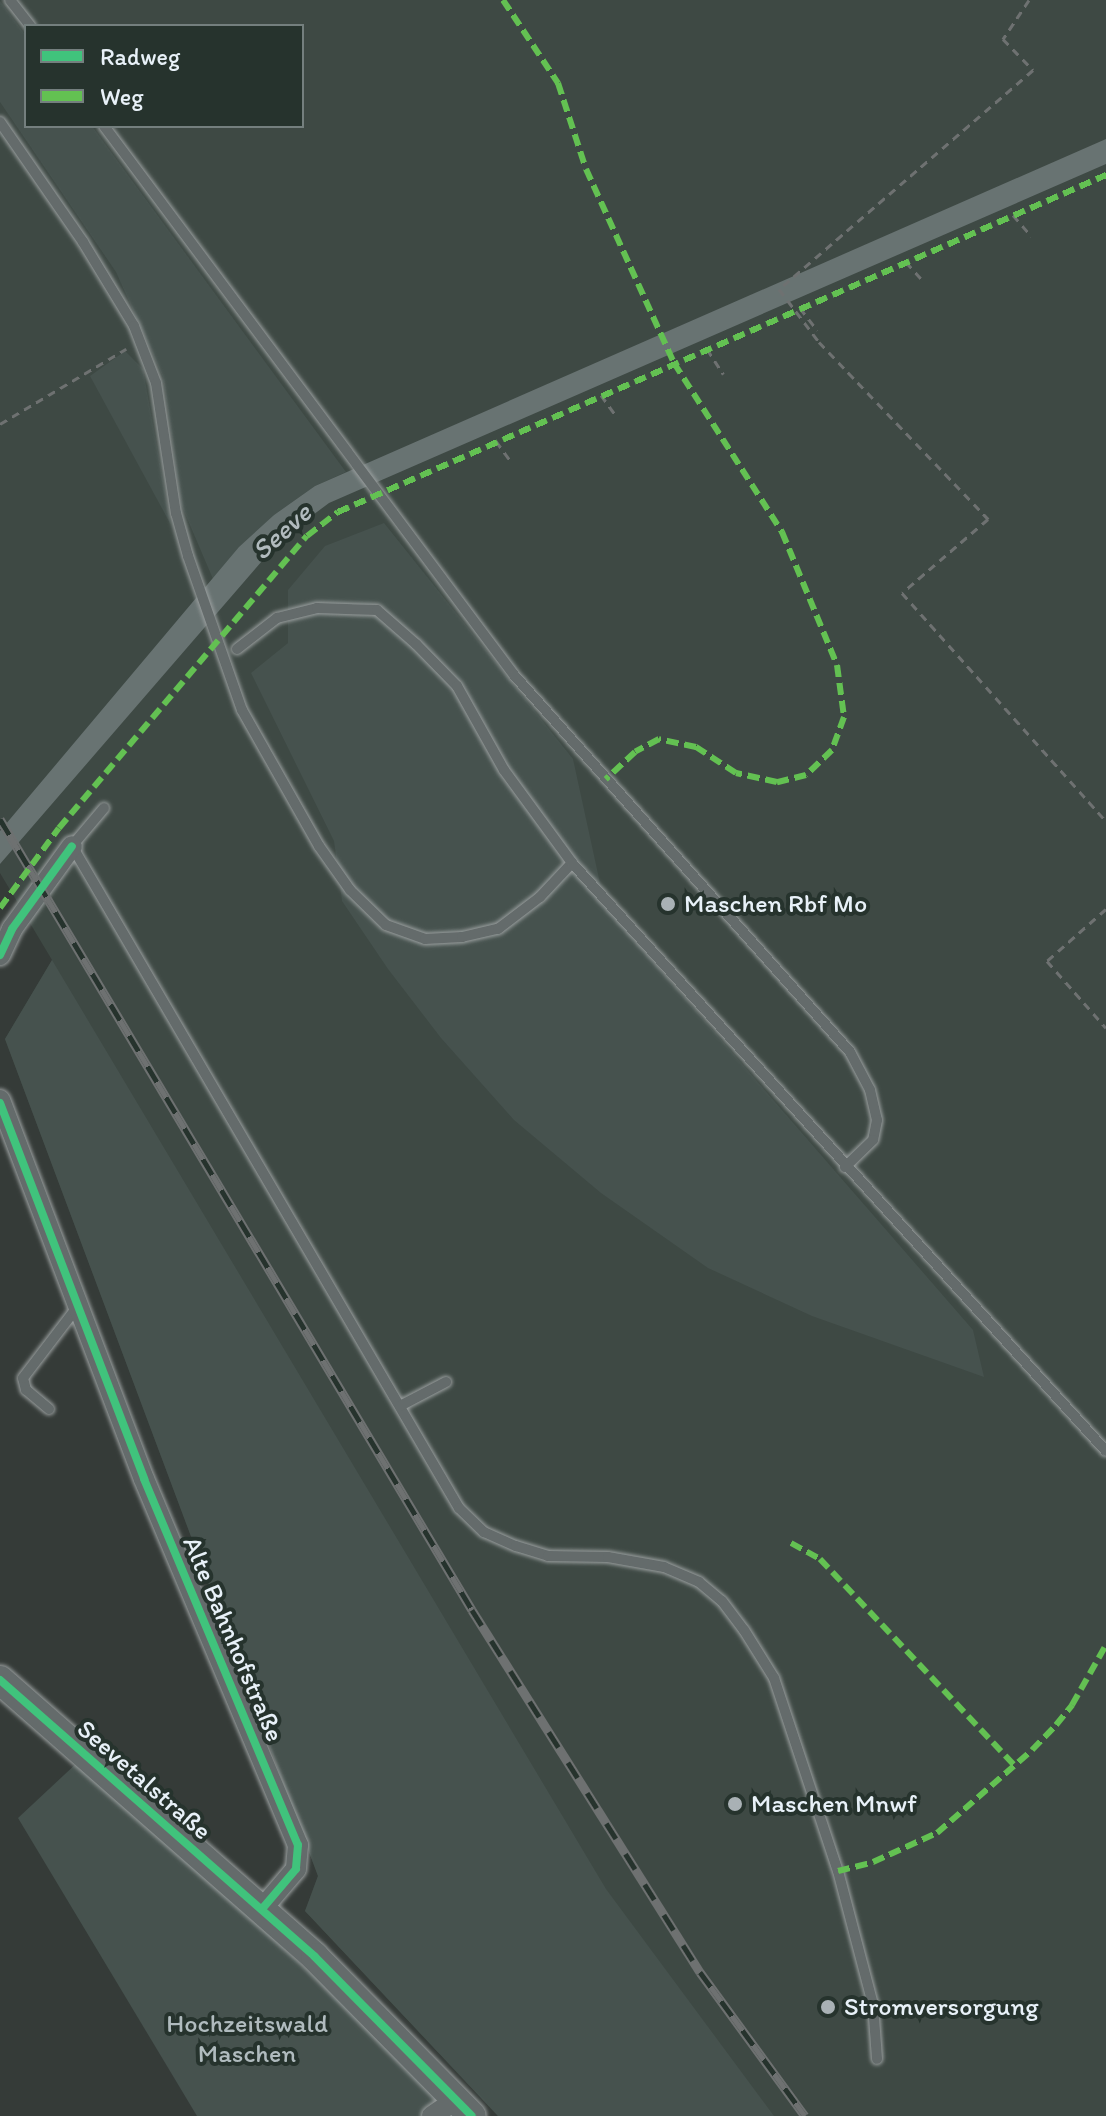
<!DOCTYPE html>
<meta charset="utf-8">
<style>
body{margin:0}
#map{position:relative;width:1106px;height:2116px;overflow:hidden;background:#353b38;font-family:Itim,sans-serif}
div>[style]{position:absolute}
.built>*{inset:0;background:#3e4944}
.green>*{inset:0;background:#46524e}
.water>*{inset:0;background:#687372}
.path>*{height:3px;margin-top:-1.5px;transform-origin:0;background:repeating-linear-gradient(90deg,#6e7171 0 8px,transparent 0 14px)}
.roads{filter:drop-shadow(0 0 2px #9a9f9f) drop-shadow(0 0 2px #9a9f9f)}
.lane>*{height:10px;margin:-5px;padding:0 5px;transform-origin:5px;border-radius:5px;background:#646b6b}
.street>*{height:20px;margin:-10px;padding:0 10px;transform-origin:10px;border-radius:10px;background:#646b6b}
.secondary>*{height:28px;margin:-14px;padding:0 14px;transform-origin:14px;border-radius:14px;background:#646b6b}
.rail>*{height:9px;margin-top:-4.5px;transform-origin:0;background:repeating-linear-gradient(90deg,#26332d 0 18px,#6e7171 0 36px);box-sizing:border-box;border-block:2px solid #6e7171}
.quiet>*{height:6px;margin-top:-3px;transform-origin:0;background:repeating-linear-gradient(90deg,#63c152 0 12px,transparent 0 18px)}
.cycleway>*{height:8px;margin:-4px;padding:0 4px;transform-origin:4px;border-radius:4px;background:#40c37c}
.dots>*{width:22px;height:22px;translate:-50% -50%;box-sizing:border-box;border:4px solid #26332d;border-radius:50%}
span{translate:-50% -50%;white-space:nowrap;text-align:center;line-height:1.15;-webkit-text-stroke:8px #26332d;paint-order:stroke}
.poi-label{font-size:26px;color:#e8f1f8}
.left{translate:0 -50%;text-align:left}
.street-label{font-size:26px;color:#e8f1f8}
.park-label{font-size:26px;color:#b0bbbe}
.water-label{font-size:28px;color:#b1bbbe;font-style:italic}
.legend{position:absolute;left:24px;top:24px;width:280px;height:104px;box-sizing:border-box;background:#26332d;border:2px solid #747f7e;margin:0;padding:10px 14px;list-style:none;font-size:24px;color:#e8f1f8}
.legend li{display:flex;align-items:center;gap:16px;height:40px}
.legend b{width:40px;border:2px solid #747f7e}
</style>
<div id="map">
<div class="built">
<div style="clip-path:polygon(evenodd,0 0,1106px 0,1106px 2116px,498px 2116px,305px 1911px,318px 1876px,5px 1039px,52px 960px,0 873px,0 0,26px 26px,302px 26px,302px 126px,26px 126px,26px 26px)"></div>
</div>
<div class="green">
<div style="clip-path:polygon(0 1px,26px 36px,26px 126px,92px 126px,346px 472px,315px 486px,274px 515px,213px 579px,181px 504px,163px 377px,116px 272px,0 102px)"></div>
<div style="clip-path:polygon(125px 351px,143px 369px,171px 525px,90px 376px)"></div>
<div style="clip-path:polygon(384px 523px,573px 759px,605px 906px,973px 1330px,984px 1377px,812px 1316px,708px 1268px,601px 1193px,514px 1120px,441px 1038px,388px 969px,342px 901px,334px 841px,251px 673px,288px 643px,288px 590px,325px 546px)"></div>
<div style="clip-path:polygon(52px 960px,606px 1889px,774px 2116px,498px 2116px,305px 1911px,318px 1876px,5px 1039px)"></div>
<div style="clip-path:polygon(79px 1761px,447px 2098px,421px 2116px,197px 2116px,18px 1818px)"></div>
</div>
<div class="water">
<div style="clip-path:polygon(1106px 139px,1106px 164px,329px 503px,282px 538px,0 864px,0 831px,239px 547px,274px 515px,315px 486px)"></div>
</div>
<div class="path">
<div style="left:1029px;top:0;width:47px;rotate:123.7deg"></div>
<div style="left:1003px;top:39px;width:43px;rotate:45.9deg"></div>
<div style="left:1033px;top:70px;width:335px;rotate:139.2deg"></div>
<div style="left:779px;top:289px;width:66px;rotate:53deg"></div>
<div style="left:819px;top:342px;width:245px;rotate:46.3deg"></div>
<div style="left:988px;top:519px;width:113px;rotate:139.3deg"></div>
<div style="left:902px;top:593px;width:306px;rotate:48.2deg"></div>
<div style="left:1013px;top:215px;width:28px;rotate:49deg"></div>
<div style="left:906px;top:262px;width:24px;rotate:48deg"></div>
<div style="left:800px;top:308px;width:28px;rotate:52deg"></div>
<div style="left:707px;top:349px;width:30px;rotate:57deg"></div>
<div style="left:601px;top:395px;width:26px;rotate:54deg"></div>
<div style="left:0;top:424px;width:147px;rotate:-30.8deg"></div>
<div style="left:496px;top:441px;width:27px;rotate:54deg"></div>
<div style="left:1106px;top:909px;width:79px;rotate:138.6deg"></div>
<div style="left:1047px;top:961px;width:89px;rotate:48.6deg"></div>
</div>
<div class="roads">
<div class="lane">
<div style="left:10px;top:0;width:33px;rotate:52deg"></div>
<div style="left:0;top:122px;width:146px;rotate:55.3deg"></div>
<div style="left:83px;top:242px;width:98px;rotate:58.7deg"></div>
<div style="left:134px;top:326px;width:61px;rotate:68.9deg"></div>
<div style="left:156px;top:383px;width:132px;rotate:81.3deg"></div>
<div style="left:176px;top:513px;width:45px;rotate:74.4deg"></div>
<div style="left:188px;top:556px;width:163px;rotate:70.7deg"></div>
<div style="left:242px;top:710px;width:156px;rotate:60.5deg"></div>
<div style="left:319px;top:846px;width:54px;rotate:54.8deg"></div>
<div style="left:350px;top:890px;width:50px;rotate:44.2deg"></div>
<div style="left:386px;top:925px;width:41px;rotate:19.7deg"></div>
<div style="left:425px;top:939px;width:37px;rotate:-3deg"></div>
<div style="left:462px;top:937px;width:37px;rotate:-13deg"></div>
<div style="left:498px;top:929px;width:53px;rotate:-37.3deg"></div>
<div style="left:540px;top:897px;width:47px;rotate:-46.7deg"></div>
<div style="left:104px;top:126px;width:685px;rotate:53.25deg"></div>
<div style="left:514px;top:675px;width:505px;rotate:48.29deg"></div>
<div style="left:850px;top:1052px;width:43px;rotate:62.2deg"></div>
<div style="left:870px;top:1090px;width:31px;rotate:77deg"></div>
<div style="left:877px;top:1120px;width:20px;rotate:101deg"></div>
<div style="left:873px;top:1140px;width:39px;rotate:136deg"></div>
<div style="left:237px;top:649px;width:51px;rotate:-37.8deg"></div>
<div style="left:277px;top:618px;width:41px;rotate:-14deg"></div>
<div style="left:317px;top:608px;width:60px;rotate:1.9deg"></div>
<div style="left:377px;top:610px;width:52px;rotate:41.1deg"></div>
<div style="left:416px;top:644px;width:59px;rotate:45.7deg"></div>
<div style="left:457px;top:686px;width:96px;rotate:60.8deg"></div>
<div style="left:504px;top:770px;width:115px;rotate:53.8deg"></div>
<div style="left:572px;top:863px;width:794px;rotate:47.76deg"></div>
<div style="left:104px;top:808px;width:50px;rotate:130.1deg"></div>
<div style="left:72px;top:846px;width:767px;rotate:59.69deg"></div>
<div style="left:459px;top:1508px;width:35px;rotate:44deg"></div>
<div style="left:484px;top:1532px;width:35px;rotate:24deg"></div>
<div style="left:516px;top:1546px;width:34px;rotate:17deg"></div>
<div style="left:548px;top:1556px;width:60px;rotate:1deg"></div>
<div style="left:608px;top:1557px;width:57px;rotate:10.1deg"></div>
<div style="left:664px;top:1567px;width:38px;rotate:23deg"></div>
<div style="left:699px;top:1582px;width:30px;rotate:40deg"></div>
<div style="left:722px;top:1601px;width:36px;rotate:53deg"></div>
<div style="left:744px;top:1630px;width:57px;rotate:58deg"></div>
<div style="left:774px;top:1678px;width:203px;rotate:71.7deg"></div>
<div style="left:838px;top:1871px;width:138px;rotate:75.3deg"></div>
<div style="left:873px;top:2004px;width:55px;rotate:85.8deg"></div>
<div style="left:400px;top:1406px;width:52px;rotate:-27.6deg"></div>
<div style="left:49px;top:1409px;width:30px;rotate:-140deg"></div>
<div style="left:26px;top:1390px;width:12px;rotate:-104deg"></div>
<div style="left:23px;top:1378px;width:91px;rotate:-52.6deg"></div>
</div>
<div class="street">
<div style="left:0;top:955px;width:29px;rotate:-65deg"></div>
<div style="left:12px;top:929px;width:102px;rotate:-54.1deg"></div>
<div style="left:0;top:1100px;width:405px;rotate:69.2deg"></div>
<div style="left:144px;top:1479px;width:397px;rotate:67.2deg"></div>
<div style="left:298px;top:1845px;width:24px;rotate:95deg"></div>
<div style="left:296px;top:1869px;width:52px;rotate:130.4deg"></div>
<div style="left:432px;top:2116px;width:30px;rotate:-34deg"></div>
</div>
<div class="secondary">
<div style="left:0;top:1680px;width:419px;rotate:41.3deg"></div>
<div style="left:315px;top:1957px;width:223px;rotate:45.4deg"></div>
</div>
</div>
<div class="rail">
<div style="left:0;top:819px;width:921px;rotate:59.17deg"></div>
<div style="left:472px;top:1610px;width:428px;rotate:57.8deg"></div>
<div style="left:700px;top:1972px;width:178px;rotate:53.9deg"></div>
</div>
<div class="quiet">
<div style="left:503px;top:0;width:100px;rotate:56.5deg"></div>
<div style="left:558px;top:83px;width:90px;rotate:72deg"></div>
<div style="left:586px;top:169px;width:213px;rotate:65.6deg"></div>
<div style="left:674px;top:363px;width:201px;rotate:57.4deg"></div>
<div style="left:782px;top:532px;width:144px;rotate:67.5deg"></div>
<div style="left:837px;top:665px;width:52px;rotate:82.3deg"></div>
<div style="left:844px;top:717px;width:35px;rotate:110deg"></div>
<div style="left:832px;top:750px;width:36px;rotate:136deg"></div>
<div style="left:806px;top:775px;width:30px;rotate:166deg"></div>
<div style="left:777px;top:782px;width:42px;rotate:-167.6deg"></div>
<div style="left:736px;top:773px;width:48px;rotate:-147deg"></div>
<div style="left:696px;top:747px;width:38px;rotate:-168deg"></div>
<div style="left:659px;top:739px;width:27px;rotate:152deg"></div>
<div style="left:635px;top:752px;width:40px;rotate:137deg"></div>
<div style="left:0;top:908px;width:99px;rotate:-53.6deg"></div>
<div style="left:59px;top:828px;width:383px;rotate:-49.7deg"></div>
<div style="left:307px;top:536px;width:39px;rotate:-38deg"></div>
<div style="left:338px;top:512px;width:839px;rotate:-23.69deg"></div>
<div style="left:791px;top:1543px;width:33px;rotate:29deg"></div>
<div style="left:820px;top:1559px;width:283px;rotate:46.7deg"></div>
<div style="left:838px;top:1871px;width:36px;rotate:-14deg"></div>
<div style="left:873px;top:1862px;width:70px;rotate:-24.4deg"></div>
<div style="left:937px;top:1833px;width:126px;rotate:-41.1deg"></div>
<div style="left:1032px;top:1750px;width:35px;rotate:-46deg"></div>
<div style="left:1056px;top:1725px;width:26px;rotate:-51deg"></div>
<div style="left:1072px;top:1705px;width:69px;rotate:-60.5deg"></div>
</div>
<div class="cycleway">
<div style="left:0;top:955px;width:29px;rotate:-65deg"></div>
<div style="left:12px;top:929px;width:102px;rotate:-54.1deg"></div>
<div style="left:0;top:1103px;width:403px;rotate:69deg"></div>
<div style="left:144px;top:1479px;width:397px;rotate:67.2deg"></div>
<div style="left:298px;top:1845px;width:24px;rotate:95deg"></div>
<div style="left:296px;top:1869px;width:52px;rotate:130.4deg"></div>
<div style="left:0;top:1680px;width:419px;rotate:41.3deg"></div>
<div style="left:315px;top:1957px;width:223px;rotate:45.4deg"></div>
</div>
<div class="dots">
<div style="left:668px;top:904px;background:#a9b1b5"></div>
<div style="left:735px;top:1804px;background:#a9b1b5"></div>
<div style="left:828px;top:2007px;background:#a9b1b5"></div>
</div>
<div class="poi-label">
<span class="left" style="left:684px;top:904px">Maschen Rbf Mo</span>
<span class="left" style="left:751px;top:1804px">Maschen Mnwf</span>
<span class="left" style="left:844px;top:2007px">Stromversorgung</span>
</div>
<div class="street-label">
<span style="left:233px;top:1639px;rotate:67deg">Alte Bahnhofstraße</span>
<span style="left:144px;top:1780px;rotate:41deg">Seevetalstraße</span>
</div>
<div class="park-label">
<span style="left:247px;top:2039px">Hochzeitswald<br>Maschen</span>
</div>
<div class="water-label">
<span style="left:281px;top:531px;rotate:-42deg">Seeve</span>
</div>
<ul class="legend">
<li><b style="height:10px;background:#40c37c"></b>Radweg</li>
<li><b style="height:10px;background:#63c152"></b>Weg</li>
</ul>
</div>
